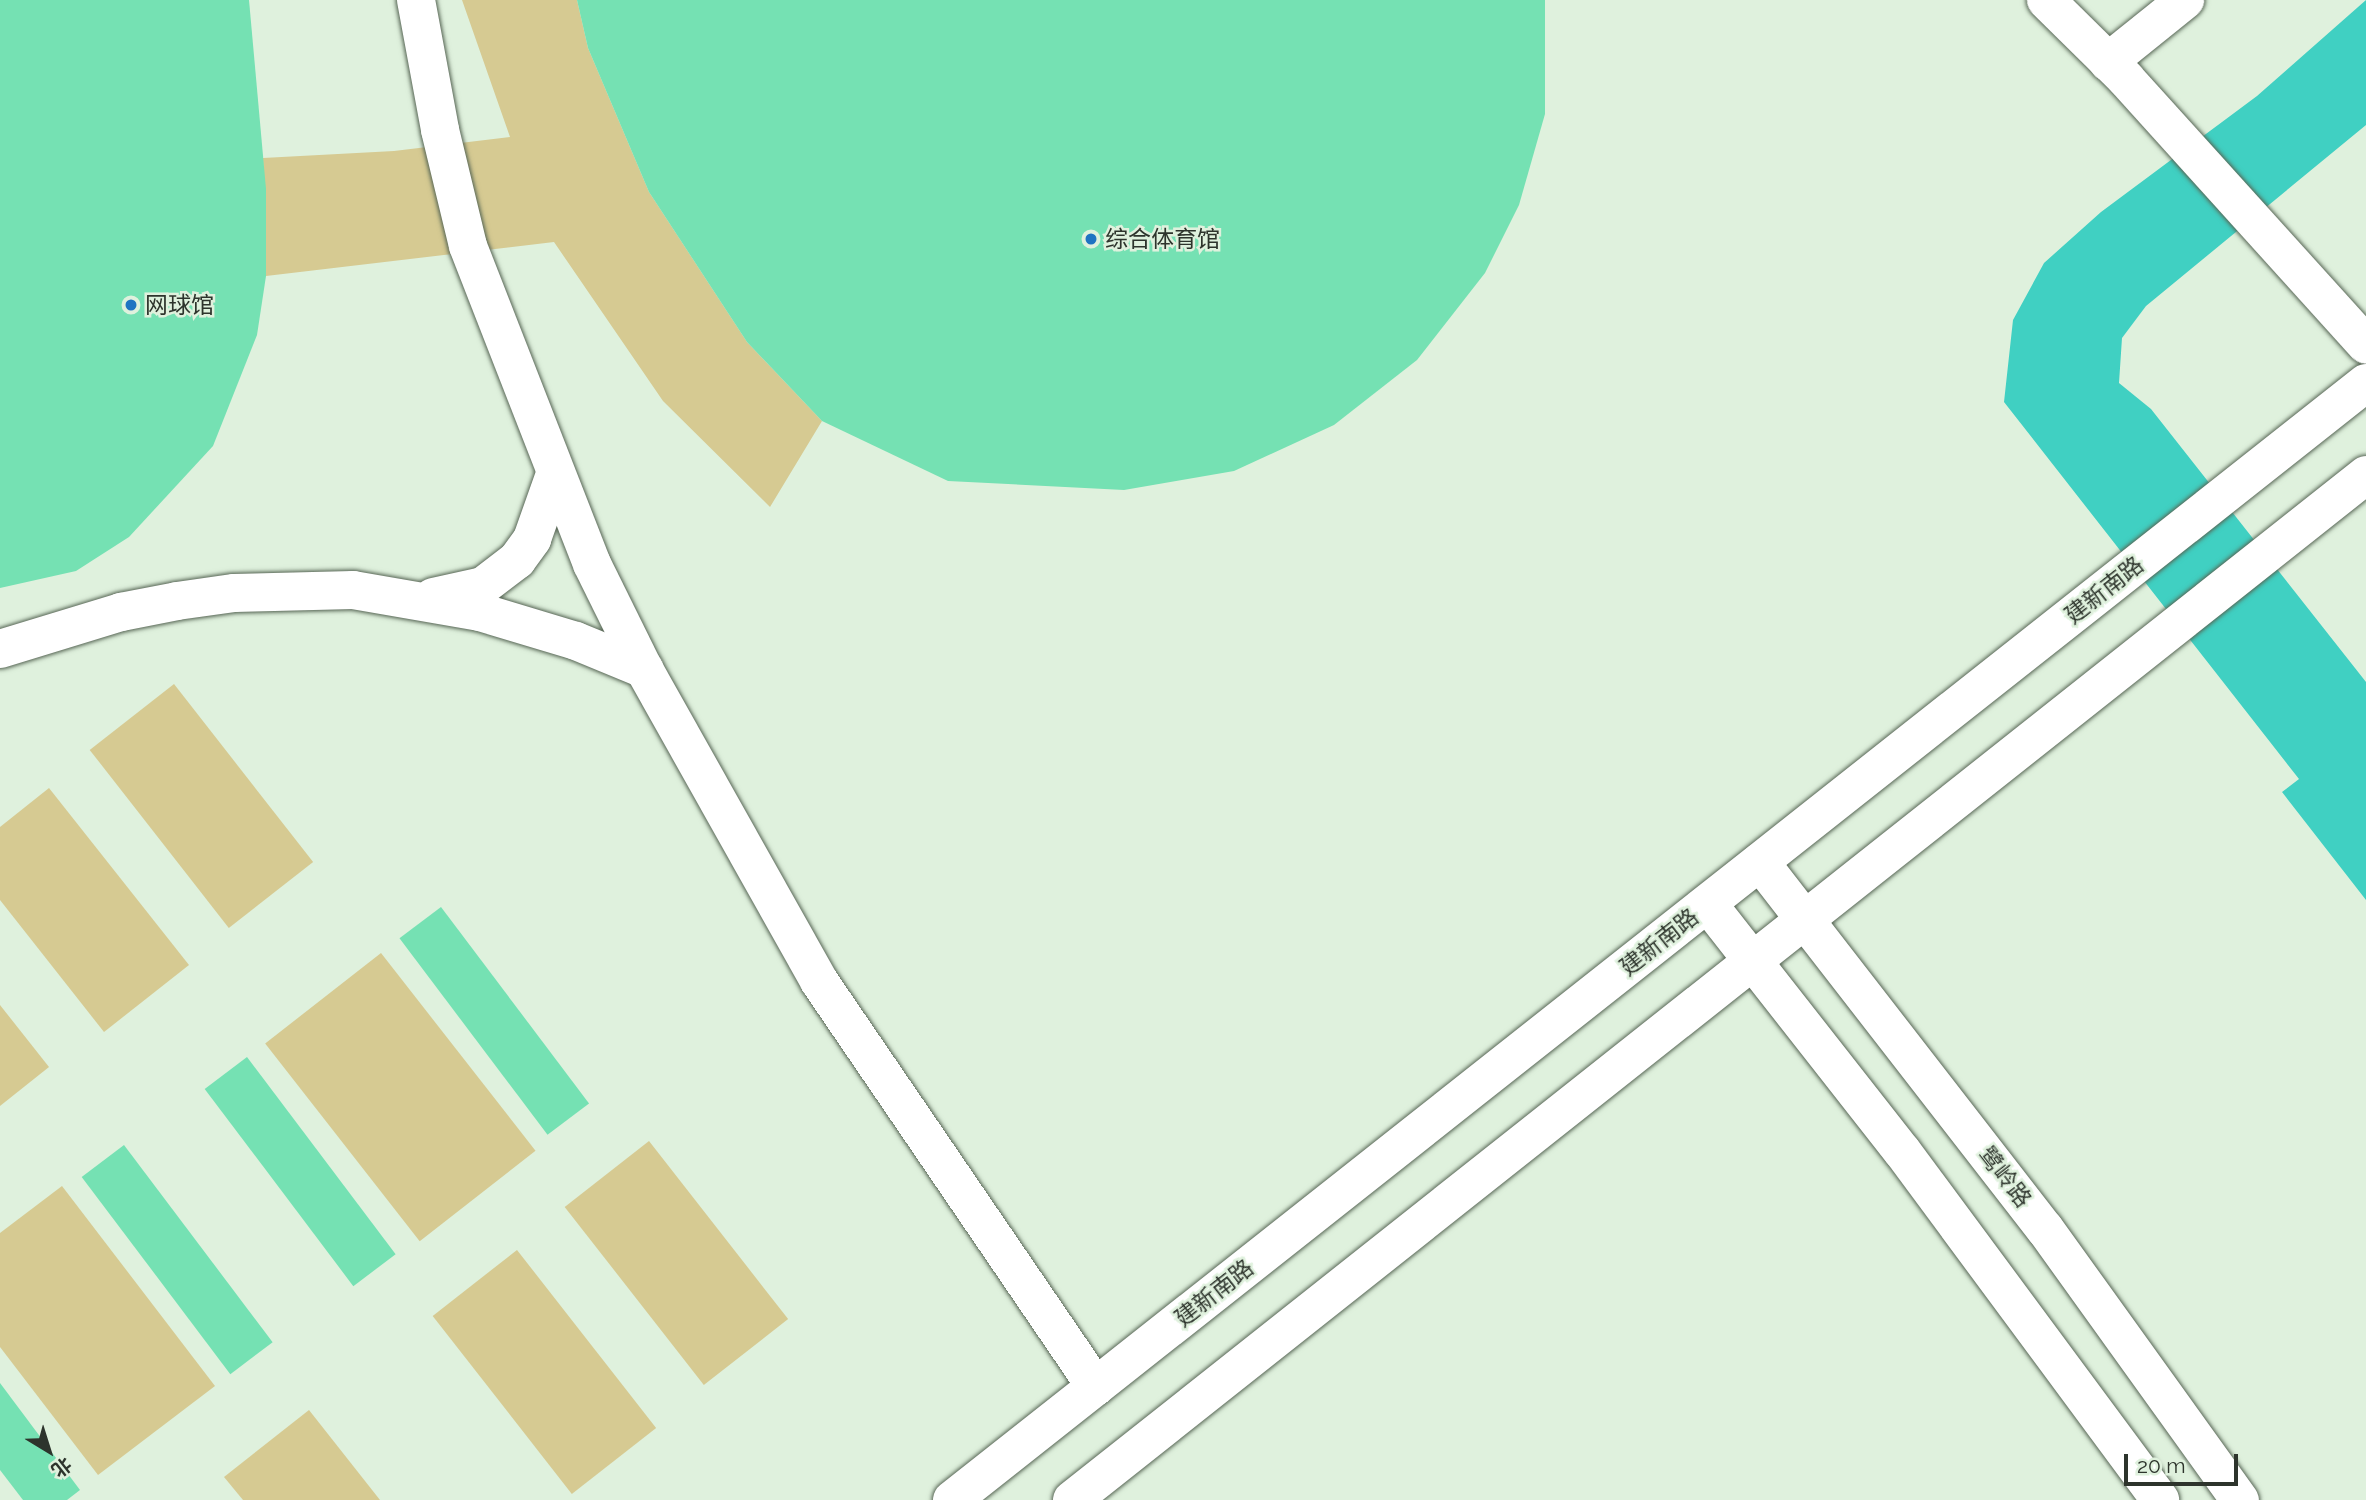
<!DOCTYPE html>
<meta charset="utf-8">
<style>
body{margin:0}
#map{position:relative;width:2366px;height:1500px;overflow:hidden;background:#dff1dd;font-family:Raleway,"Noto Sans SC",sans-serif}
div>[style]{position:absolute}
.green>*{inset:0;background:#d6ca92;transform-origin:0 0}
.water>*{inset:0;background:#40d0c2}
.building>*{inset:0;background:#75e1b3;transform-origin:0 0}
.roads{filter:drop-shadow(0 0 2px #576655) drop-shadow(0 0 2px #576655)}
.minor>*{height:38px;margin:-19px;padding:0 19px;transform-origin:19px;border-radius:19px;background:#fff}
.major>*{height:38px;margin:-19px;padding:0 19px;transform-origin:19px;border-radius:19px;background:#fff}
.dots>*{width:19px;height:19px;translate:-50% -50%;box-sizing:border-box;border:4px solid #dff1dd;border-radius:50%}
span{translate:-50% -50%;white-space:nowrap;text-align:center;line-height:1.15;-webkit-text-stroke:5px #dff1dd;paint-order:stroke}
.poi-label{font-size:23px;color:#2d342c}
.left{translate:0 -50%;text-align:left}
.street-label{font-size:23px;color:#2d342c}
.north{position:absolute;left:14px;top:1416px;width:70px;height:70px;-webkit-text-stroke:5px #dff1dd;paint-order:stroke;rotate:142deg;font-size:19px;font-weight:700;line-height:28px;text-align:center;color:#2d342c}
.north::after{content:'';display:block;margin:auto;width:24px;height:32px;background:#2d342c;clip-path:polygon(50% 0,100% 100%,50% 72%,0 100%)}
.scale{position:absolute;left:2124px;top:1454px;width:114px;height:32px;box-sizing:border-box;border:4px solid #2d342c;border-top:0;padding-left:9px;font-size:21px;line-height:24px;white-space:nowrap;color:#2d342c;-webkit-text-stroke:5px #dff1dd;paint-order:stroke}
</style>
<div id="map">
<div class="green">
<div style="clip-path:polygon(462px 0,577px 0,588px 48px,649px 192px,747px 342px,822px 421px,770px 507px,663px 401px,554px 242px,266px 276px,263px 158px,394px 151px,510px 137px)"></div>
<div style="left:174px;top:684px;width:226px;height:107px;rotate:52deg"></div>
<div style="clip-path:polygon(49px 788px,189px 965px,104px 1032px,0 900px,0 827px)"></div>
<div style="left:381px;top:953px;width:251px;height:147px;rotate:52deg"></div>
<div style="clip-path:polygon(0 1005px,49px 1067px,0 1106px)"></div>
<div style="left:649px;top:1141px;width:226px;height:107px;rotate:52deg"></div>
<div style="clip-path:polygon(62px 1186px,215px 1386px,98px 1475px,0 1347px,0 1233px)"></div>
<div style="left:517px;top:1250px;width:226px;height:107px;rotate:52deg"></div>
<div style="clip-path:polygon(309px 1410px,380px 1500px,243px 1500px,224px 1477px)"></div>
</div>
<div class="water">
<div style="clip-path:polygon(2366px 0,2366px 125px,2146px 306px,2122px 338px,2119px 383px,2151px 409px,2366px 682px,2366px 900px,2282px 792px,2299px 779px,2004px 402px,2013px 320px,2044px 263px,2101px 212px,2257px 96px)"></div>
</div>
<div class="building">
<div style="clip-path:polygon(0 0,249px 0,266px 189px,266px 276px,257px 335px,213px 446px,129px 537px,76px 571px,0 588px)"></div>
<div style="clip-path:polygon(577px 0,1545px 0,1545px 114px,1519px 205px,1485px 273px,1417px 360px,1334px 425px,1234px 471px,1124px 490px,948px 481px,822px 421px,747px 342px,649px 192px,588px 48px)"></div>
<div style="left:441px;top:907px;width:246px;height:52px;rotate:53deg"></div>
<div style="left:247px;top:1057px;width:247px;height:53px;rotate:53deg"></div>
<div style="left:124px;top:1145px;width:247px;height:53px;rotate:53deg"></div>
<div style="clip-path:polygon(0 1383px,80px 1490px,67px 1500px,23px 1500px,0 1470px)"></div>
</div>
<div class="roads">
<div class="minor">
<div style="left:416px;top:0;width:132px;rotate:79.5deg"></div>
<div style="left:440px;top:130px;width:119px;rotate:76.4deg"></div>
<div style="left:468px;top:246px;width:341px;rotate:68.7deg"></div>
<div style="left:592px;top:564px;width:117px;rotate:63.7deg"></div>
<div style="left:644px;top:669px;width:358px;rotate:60.7deg"></div>
<div style="left:819px;top:981px;width:491px;rotate:55.7deg"></div>
<div style="left:2046px;top:0;width:112px;rotate:44.6deg"></div>
<div style="left:2126px;top:79px;width:358px;rotate:47.9deg"></div>
<div style="left:2108px;top:62px;width:99px;rotate:-38.8deg"></div>
<div style="left:433px;top:597px;width:51px;rotate:-12.4deg"></div>
<div style="left:483px;top:586px;width:43px;rotate:-37.4deg"></div>
<div style="left:517px;top:560px;width:26px;rotate:-54deg"></div>
<div style="left:532px;top:539px;width:66px;rotate:-70.5deg"></div>
<div style="left:0;top:649px;width:127px;rotate:-17deg"></div>
<div style="left:121px;top:612px;width:57px;rotate:-11.1deg"></div>
<div style="left:177px;top:601px;width:58px;rotate:-8deg"></div>
<div style="left:234px;top:593px;width:119px;rotate:-1.4deg"></div>
<div style="left:353px;top:590px;width:129px;rotate:9.8deg"></div>
<div style="left:480px;top:612px;width:100px;rotate:16.8deg"></div>
<div style="left:576px;top:641px;width:74px;rotate:22.4deg"></div>
</div>
<div class="major">
<div style="left:1760px;top:862px;width:465px;rotate:52.2deg"></div>
<div style="left:2045px;top:1229px;width:334px;rotate:54.3deg"></div>
<div style="left:1708px;top:904px;width:314px;rotate:51.9deg"></div>
<div style="left:1902px;top:1151px;width:434px;rotate:53.5deg"></div>
<div style="left:952px;top:1500px;width:1802px;rotate:-38.31deg"></div>
<div style="left:1072px;top:1500px;width:1651px;rotate:-38.38deg"></div>
</div>
</div>
<div class="dots">
<div style="left:1091px;top:239px;background:#1f74c2"></div>
<div style="left:131px;top:305px;background:#1f74c2"></div>
</div>
<div class="poi-label">
<span class="left" style="left:1105px;top:239px">综合体育馆</span>
<span class="left" style="left:145px;top:305px">网球馆</span>
</div>
<div class="street-label">
<span style="left:2104px;top:590px;rotate:-38deg">建新南路</span>
<span style="left:1659px;top:942px;rotate:-38deg">建新南路</span>
<span style="left:2005px;top:1177px;rotate:52deg">鹭岭路</span>
<span style="left:1214px;top:1293px;rotate:-38deg">建新南路</span>
</div>
<div class="north">北</div>
<div class="scale">20 m</div>
</div>
